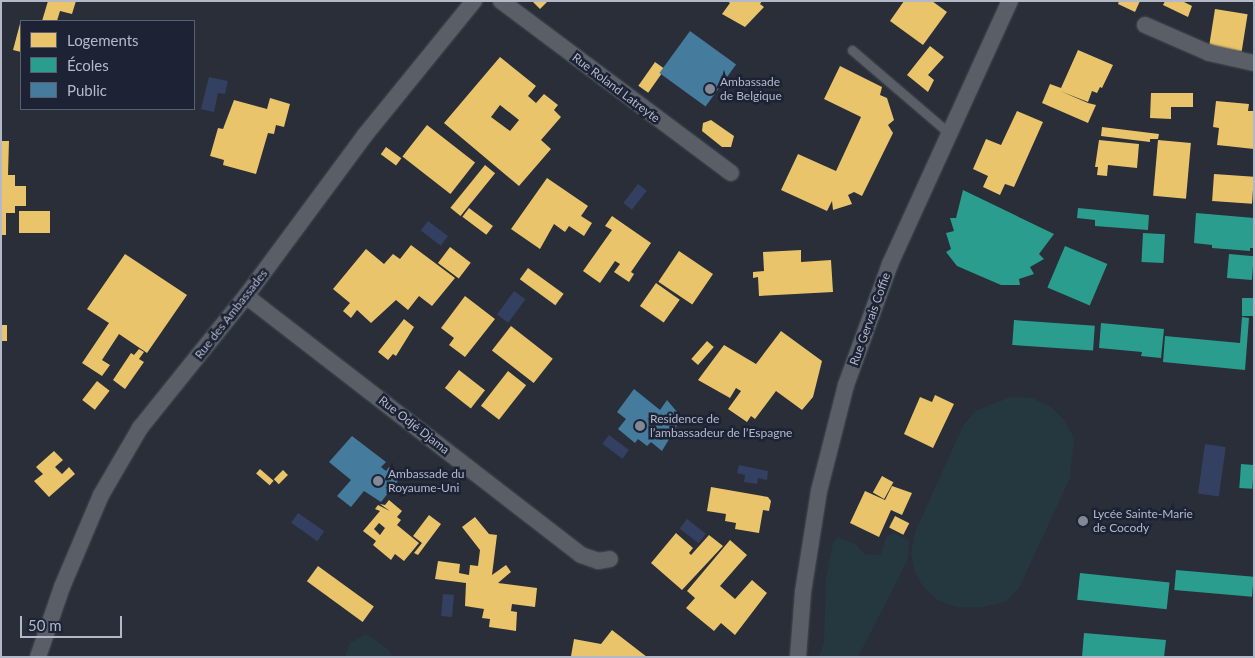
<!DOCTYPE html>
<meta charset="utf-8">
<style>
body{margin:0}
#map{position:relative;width:1255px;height:658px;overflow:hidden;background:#292e39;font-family:Lato,sans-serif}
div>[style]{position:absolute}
.green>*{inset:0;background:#26383f}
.water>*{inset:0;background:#344061;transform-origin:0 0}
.homes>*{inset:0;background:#e9c46a;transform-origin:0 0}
.schools>*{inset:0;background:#2a9d8f;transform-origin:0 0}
.public>*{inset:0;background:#457b9d;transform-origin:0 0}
.roads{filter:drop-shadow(0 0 1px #464a52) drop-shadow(0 0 1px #464a52)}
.lane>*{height:9px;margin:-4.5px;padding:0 4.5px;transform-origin:4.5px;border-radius:4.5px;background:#5a5e67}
.street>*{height:16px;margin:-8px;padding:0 8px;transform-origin:8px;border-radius:8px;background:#5a5e67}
.dots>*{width:14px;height:14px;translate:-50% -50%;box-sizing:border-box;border:2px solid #1d2334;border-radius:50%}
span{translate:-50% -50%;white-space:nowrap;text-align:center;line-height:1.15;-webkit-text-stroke:5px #1d2334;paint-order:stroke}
.poi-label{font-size:12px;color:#b4b9ca}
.left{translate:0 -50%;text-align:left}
.street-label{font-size:12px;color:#b4b9ca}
.frame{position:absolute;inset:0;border:2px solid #b4b9ca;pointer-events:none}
.legend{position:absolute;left:20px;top:20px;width:175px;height:90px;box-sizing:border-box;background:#1d2334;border:1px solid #595f70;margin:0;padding:6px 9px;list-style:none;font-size:15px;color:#b4b9ca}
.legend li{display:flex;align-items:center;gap:10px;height:25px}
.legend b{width:25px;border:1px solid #595f70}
.scale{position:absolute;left:20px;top:616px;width:102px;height:22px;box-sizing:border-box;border:2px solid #b4b9ca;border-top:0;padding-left:6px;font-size:15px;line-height:18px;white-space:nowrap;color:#b4b9ca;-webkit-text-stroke:4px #1d2334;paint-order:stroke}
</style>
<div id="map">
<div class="green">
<div style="clip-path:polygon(1011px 397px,1032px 398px,1050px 406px,1064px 420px,1074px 438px,1070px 478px,1019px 588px,1007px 601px,983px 607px,958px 607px,939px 601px,923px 587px,914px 570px,911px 553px,915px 532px,964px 424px,977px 410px)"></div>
<div style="clip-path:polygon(894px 533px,909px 541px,908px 559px,858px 657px,819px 657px,824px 642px,826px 578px,833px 543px,838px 537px,855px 544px,864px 554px,881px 555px,886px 537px)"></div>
<div style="clip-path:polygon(366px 634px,389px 650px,392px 657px,345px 657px,350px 643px)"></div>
</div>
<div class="water">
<div style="clip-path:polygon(209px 77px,228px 81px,225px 94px,218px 93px,214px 112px,201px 109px)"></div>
<div style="left:638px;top:184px;width:11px;height:24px;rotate:38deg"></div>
<div style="left:428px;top:221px;width:25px;height:12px;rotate:37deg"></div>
<div style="left:514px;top:291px;width:14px;height:29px;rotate:36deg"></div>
<div style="left:609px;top:435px;width:25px;height:11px;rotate:37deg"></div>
<div style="left:1205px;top:444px;width:21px;height:50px;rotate:8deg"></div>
<div style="clip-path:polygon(739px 465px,768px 471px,767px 480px,758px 478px,757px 484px,744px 482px,745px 475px,737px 473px)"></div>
<div style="left:298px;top:513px;width:32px;height:12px;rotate:35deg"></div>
<div style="left:687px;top:519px;width:24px;height:12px;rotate:38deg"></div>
<div style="left:443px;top:594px;width:11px;height:22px;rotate:5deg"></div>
</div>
<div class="homes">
<div style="clip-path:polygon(48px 1px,76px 1px,72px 14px,60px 11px,57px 21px,42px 21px)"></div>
<div style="clip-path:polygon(532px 1px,548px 1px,540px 9px)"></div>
<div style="clip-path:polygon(727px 1px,762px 1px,760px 4px,764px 7px,745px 27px,722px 14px,730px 3px)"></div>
<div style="clip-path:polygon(904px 1px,932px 1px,947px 12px,923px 45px,890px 21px)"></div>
<div style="clip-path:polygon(1119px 1px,1140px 1px,1135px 12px,1118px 4px)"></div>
<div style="clip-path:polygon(1165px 1px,1182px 1px,1192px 6px,1188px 17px,1163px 5px)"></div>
<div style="left:1215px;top:9px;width:33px;height:38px;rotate:9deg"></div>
<div style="clip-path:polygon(21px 20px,21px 52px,13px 50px)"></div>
<div style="clip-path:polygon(930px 46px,944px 57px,928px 75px,934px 80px,928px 92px,907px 75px)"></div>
<div style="clip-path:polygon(1078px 50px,1113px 65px,1102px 88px,1100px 87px,1097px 93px,1092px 91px,1088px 102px,1060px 91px,1088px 103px,1096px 105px,1088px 123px,1042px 103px,1050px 84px,1061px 88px)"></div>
<div style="clip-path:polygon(evenodd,500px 57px,536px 86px,528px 96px,536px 103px,544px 94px,558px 105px,554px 110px,561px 117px,541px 140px,551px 149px,519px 186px,444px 123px,500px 57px,500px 105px,519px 120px,510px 131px,491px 117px,500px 105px)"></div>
<div style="left:655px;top:62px;width:12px;height:29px;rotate:35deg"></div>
<div style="clip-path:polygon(840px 66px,882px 87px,880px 95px,887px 98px,894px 120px,888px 125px,893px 133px,862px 196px,854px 192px,848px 195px,852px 204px,833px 210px,832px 201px,827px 211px,781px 190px,798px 154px,836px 171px,861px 117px,824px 99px)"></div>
<div style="clip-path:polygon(1151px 93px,1193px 93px,1193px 107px,1171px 107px,1171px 119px,1150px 118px)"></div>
<div style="clip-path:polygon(270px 98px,290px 104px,284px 127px,276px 125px,274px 134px,268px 133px,256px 174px,223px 165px,224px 160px,210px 156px,218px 128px,223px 129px,234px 100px,267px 109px)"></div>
<div style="clip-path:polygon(1216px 101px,1249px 104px,1248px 111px,1254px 111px,1254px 149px,1217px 145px,1219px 128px,1213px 127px)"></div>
<div style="clip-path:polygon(1017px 111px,1043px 122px,1014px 187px,1005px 184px,1000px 195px,983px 187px,988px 176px,973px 169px,986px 139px,1001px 145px)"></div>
<div style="clip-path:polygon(711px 120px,734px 136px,731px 147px,722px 147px,702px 131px,703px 123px)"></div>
<div style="left:427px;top:125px;width:61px;height:40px;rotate:38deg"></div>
<div style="clip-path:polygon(1102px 127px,1159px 134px,1158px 139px,1150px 139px,1150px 142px,1101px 136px)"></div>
<div style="clip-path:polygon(1099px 140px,1139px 144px,1137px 168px,1108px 165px,1107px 176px,1097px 175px,1098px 167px,1095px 167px)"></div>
<div style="left:1158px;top:140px;width:33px;height:56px;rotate:5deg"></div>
<div style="clip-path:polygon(1px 141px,9px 141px,8px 175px,15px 175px,15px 186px,26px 186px,26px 206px,15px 206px,15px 213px,6px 213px,6px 235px,1px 235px)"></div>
<div style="left:386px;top:147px;width:19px;height:9px;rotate:36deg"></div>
<div style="left:485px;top:165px;width:13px;height:55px;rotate:39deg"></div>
<div style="left:1214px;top:174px;width:40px;height:27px;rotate:4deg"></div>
<div style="clip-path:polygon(547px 178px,588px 206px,581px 216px,592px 223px,584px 236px,569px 226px,565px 232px,554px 224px,540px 249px,511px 229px)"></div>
<div style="left:469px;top:208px;width:30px;height:11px;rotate:37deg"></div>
<div style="left:19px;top:211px;width:31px;height:22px"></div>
<div style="clip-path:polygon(612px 216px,651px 243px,631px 272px,634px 274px,629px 282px,614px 272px,620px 264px,615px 261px,600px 283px,583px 271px,612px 230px,605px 226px)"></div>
<div style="clip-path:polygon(411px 245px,455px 278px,432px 306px,419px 296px,408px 310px,396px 300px,371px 323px,357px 310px,351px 318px,343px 311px,350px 303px,333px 289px,366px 249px,384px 264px,393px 254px,400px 259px)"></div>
<div style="left:450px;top:247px;width:26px;height:20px;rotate:37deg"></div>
<div style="clip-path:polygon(801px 250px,801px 262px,831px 260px,833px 292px,759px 296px,758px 277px,753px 278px,753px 272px,764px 271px,763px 252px)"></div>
<div style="left:679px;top:251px;width:41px;height:37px;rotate:34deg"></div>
<div style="clip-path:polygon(125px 254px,187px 295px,147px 353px,119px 334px,102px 360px,110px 365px,102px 376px,82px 363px,109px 323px,87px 309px)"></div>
<div style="left:528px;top:268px;width:44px;height:14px;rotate:36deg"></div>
<div style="left:656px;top:283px;width:29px;height:28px;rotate:35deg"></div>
<div style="clip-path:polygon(465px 296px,495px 319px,465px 357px,449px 345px,454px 338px,441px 328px)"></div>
<div style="clip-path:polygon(404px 319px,414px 327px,396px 356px,393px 354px,388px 360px,378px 352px)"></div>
<div style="left:1px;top:325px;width:6px;height:16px"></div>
<div style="left:511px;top:326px;width:53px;height:31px;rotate:38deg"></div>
<div style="clip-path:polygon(781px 331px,822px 361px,813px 397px,802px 410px,776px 391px,755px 419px,751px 416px,747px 422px,728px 409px,741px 391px,736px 388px,730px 398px,698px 380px,724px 345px,756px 364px)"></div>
<div style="left:707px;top:341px;width:9px;height:24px;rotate:41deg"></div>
<div style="clip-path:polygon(139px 349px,144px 352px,139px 359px,144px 362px,125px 389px,113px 380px,131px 353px,134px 355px)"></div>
<div style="left:459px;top:370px;width:33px;height:23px;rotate:38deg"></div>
<div style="left:508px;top:371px;width:23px;height:44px;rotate:38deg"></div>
<div style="left:97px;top:381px;width:16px;height:24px;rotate:38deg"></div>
<div style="clip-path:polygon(935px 395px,954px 404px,933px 448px,904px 434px,920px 397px,932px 402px)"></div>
<div style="clip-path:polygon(54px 451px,63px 460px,55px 467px,62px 474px,69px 467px,75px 474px,49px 497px,34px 481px,43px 474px,36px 467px)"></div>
<div style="left:260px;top:469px;width:18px;height:6px;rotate:41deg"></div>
<div style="left:283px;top:470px;width:7px;height:13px;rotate:45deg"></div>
<div style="left:882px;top:476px;width:13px;height:19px;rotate:29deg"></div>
<div style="clip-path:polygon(892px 486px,912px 493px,902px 515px,891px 510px,879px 537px,850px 523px,865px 491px,885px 500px)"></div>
<div style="clip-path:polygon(711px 487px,768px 497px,771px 501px,769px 511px,763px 510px,759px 533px,735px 529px,736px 523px,725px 521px,726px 514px,707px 511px)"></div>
<div style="clip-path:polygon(evenodd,389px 500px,402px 511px,397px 517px,401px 520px,397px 525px,419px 543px,404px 561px,395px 554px,391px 560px,373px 545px,376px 541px,363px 531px,380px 511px,375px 509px,378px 505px,390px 511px,380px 504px,385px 505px,389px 500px,379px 523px,385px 528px,380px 535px,374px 529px,379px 523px)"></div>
<div style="clip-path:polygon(429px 515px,441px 524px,418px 555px,414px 553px,422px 543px,413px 536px)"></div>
<div style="left:895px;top:516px;width:16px;height:13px;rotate:27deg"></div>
<div style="clip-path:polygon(475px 517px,489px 534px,497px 535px,492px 575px,506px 565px,511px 572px,498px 583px,537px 588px,535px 607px,512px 604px,511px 611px,517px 612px,516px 631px,489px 627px,490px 619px,482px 618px,484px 609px,465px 606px,466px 583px,435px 579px,438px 561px,460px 564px,459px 573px,469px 575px,470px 565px,478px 566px,480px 550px,462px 527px)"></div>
<div style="clip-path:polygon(676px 533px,693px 548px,689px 553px,691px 555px,709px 535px,723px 546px,682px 590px,651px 563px)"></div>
<div style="clip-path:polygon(730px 540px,747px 555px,720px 586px,735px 599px,752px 580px,767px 593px,735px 635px,721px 623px,714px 631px,686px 608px,695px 598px,687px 591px)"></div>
<div style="left:318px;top:566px;width:69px;height:19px;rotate:36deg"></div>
<div style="clip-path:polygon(612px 630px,647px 657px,571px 656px,574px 639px,601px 644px)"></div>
</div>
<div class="schools">
<div style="clip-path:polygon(963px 190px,1054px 234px,1039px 254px,1044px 259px,1030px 267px,1034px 274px,1019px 279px,1020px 285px,1001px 285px,957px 266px,946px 252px,951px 249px,946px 233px,954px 231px,950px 218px,956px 218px)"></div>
<div style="clip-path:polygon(1078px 208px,1149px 215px,1148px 230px,1095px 226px,1095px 220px,1077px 218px)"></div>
<div style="clip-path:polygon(1196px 213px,1254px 218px,1254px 248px,1250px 248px,1250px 251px,1212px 248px,1212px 245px,1194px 243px)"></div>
<div style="left:1143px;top:233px;width:22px;height:29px;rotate:3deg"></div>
<div style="left:1065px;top:246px;width:46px;height:45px;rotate:23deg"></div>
<div style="left:1229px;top:254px;width:25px;height:24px;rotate:5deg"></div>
<div style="left:1242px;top:298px;width:12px;height:18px"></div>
<div style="clip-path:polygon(1242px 317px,1249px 318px,1245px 370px,1163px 362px,1165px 336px,1240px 343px)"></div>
<div style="left:1014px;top:320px;width:81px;height:25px;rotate:4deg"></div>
<div style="clip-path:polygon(1101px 323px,1164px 329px,1161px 358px,1141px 356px,1142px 352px,1099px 348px)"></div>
<div style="left:1241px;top:464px;width:13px;height:24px;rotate:4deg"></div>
<div style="left:1176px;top:570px;width:78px;height:20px;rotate:5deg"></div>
<div style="left:1080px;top:573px;width:90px;height:27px;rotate:6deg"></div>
<div style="clip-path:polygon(1084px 633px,1166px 640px,1164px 657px,1082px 657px)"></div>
</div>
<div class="public">
<div style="left:690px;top:31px;width:57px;height:52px;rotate:36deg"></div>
<div style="clip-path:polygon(634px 389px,660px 410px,667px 400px,678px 413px,672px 420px,678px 424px,662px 451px,651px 442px,647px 446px,638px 439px,635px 443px,618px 429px,626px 419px,617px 412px)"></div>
<div style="clip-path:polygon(352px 436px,386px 462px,381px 467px,386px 471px,389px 467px,401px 477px,381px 502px,364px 491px,351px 507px,337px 496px,351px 480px,329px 462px)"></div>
</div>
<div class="roads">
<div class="lane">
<div style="left:852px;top:50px;width:129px;rotate:40.6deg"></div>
</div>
<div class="street">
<div style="left:501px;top:1px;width:287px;rotate:36.8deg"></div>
<div style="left:1145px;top:25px;width:70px;rotate:23.6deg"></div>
<div style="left:1209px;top:53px;width:46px;rotate:12.5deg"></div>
<div style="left:246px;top:296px;width:423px;rotate:37.7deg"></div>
<div style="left:581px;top:555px;width:18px;rotate:19deg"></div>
<div style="left:598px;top:561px;width:12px;rotate:-9deg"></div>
<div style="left:38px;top:657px;width:74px;rotate:-71.1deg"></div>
<div style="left:62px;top:587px;width:100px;rotate:-67deg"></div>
<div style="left:101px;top:495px;width:78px;rotate:-59.8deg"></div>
<div style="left:140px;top:428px;width:169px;rotate:-51.2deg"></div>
<div style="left:246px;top:296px;width:200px;rotate:-53.5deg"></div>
<div style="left:365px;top:135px;width:173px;rotate:-50.9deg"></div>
<div style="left:798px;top:657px;width:65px;rotate:-85.6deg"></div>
<div style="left:803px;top:592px;width:102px;rotate:-81deg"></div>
<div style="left:819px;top:491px;width:109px;rotate:-75.7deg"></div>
<div style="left:846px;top:385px;width:129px;rotate:-70deg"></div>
<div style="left:890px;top:264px;width:289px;rotate:-65.5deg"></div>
</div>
</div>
<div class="dots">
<div style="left:710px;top:89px;background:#838897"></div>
<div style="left:640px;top:426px;background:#838897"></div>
<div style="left:378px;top:481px;background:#838897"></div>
<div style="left:1083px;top:521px;background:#838897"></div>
</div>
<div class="poi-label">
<span class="left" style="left:720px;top:89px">Ambassade<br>de Belgique</span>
<span class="left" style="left:650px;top:426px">Residence de<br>l’ambassadeur de l’Espagne</span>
<span class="left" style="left:388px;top:481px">Ambassade du<br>Royaume-Uni</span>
<span class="left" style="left:1093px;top:521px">Lycée Sainte-Marie<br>de Cocody</span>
</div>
<div class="street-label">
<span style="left:616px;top:88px;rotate:37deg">Rue Roland Latreyte</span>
<span style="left:231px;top:314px;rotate:-52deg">Rue des Ambassades</span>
<span style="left:870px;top:319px;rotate:-70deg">Rue Gervais Coffie</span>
<span style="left:414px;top:425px;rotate:38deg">Rue Odjé Djama</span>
</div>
<div class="frame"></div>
<ul class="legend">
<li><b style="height:14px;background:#e9c46a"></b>Logements</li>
<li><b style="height:14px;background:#2a9d8f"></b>Écoles</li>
<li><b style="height:14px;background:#457b9d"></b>Public</li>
</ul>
<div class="scale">50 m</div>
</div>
